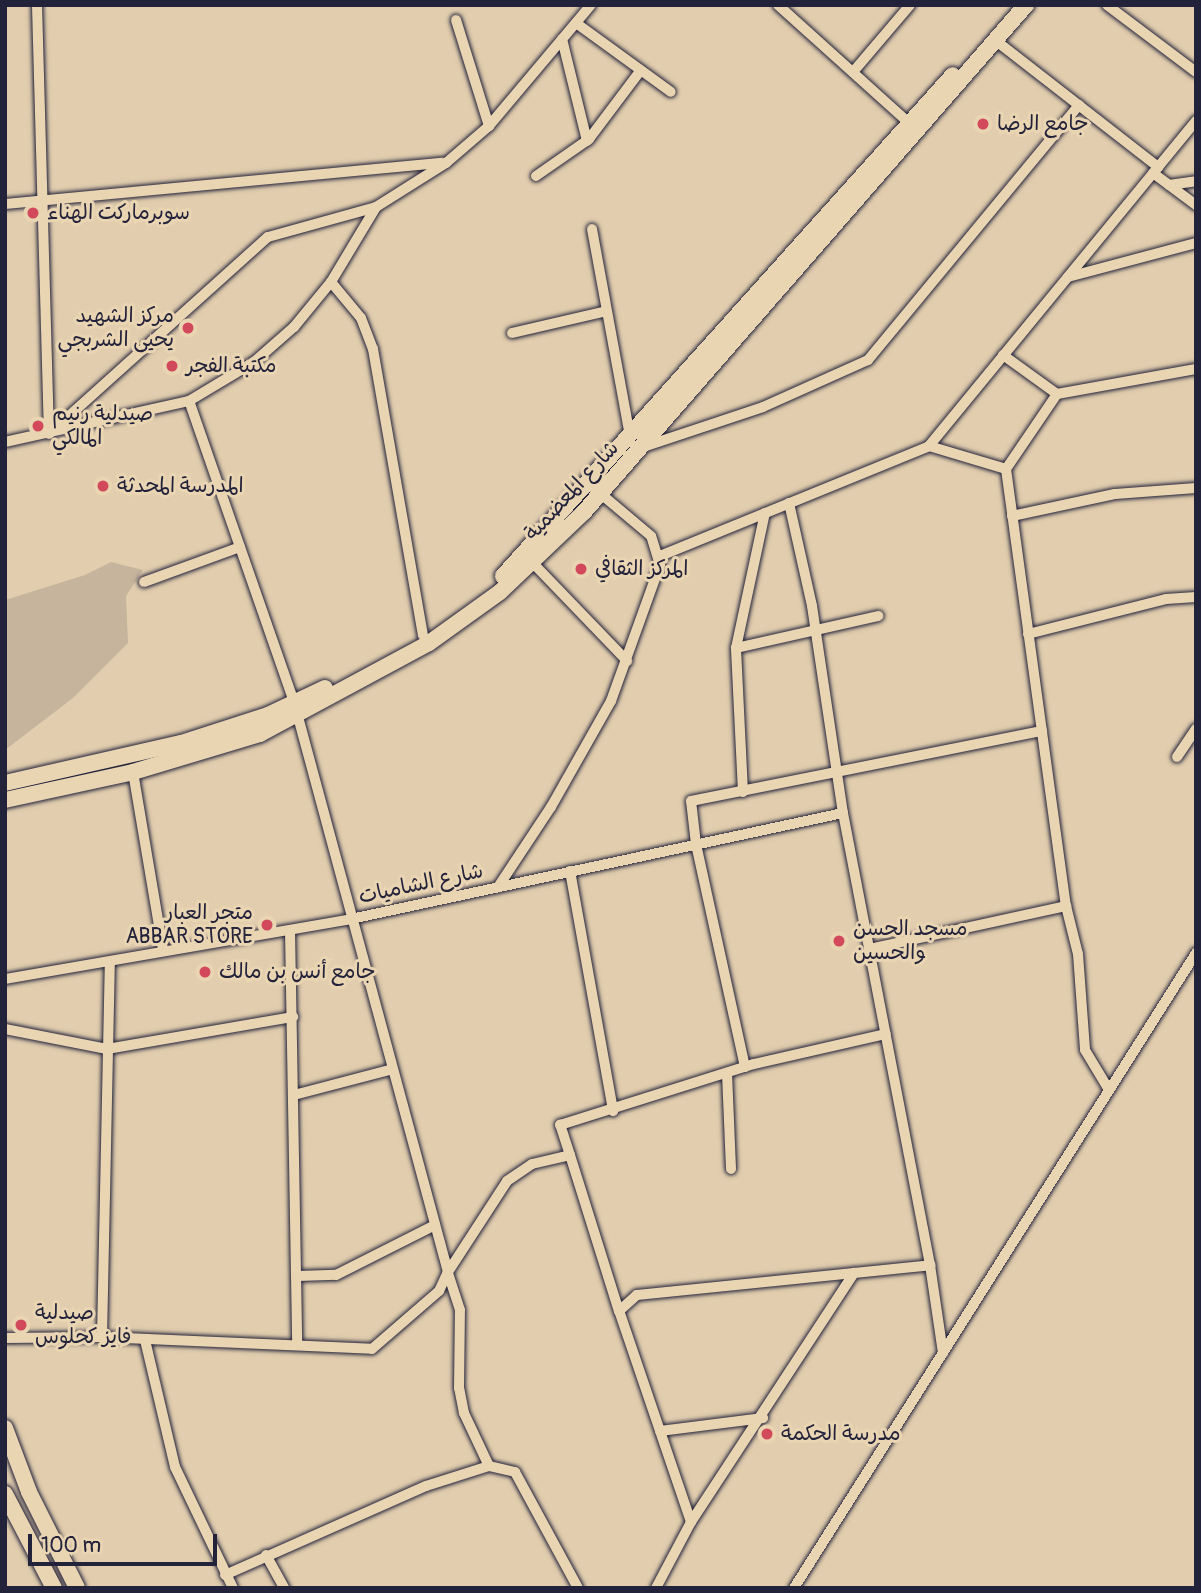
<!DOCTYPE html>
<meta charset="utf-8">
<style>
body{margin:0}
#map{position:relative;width:1201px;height:1593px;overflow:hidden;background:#e2ceae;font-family:Pangolin,"Playpen Sans Arabic",sans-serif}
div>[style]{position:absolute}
.green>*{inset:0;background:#c6b49d}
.roads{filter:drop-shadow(0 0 2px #22223b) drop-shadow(0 0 2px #22223b)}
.minor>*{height:10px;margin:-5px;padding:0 5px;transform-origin:5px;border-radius:5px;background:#ead5b3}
.primary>*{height:16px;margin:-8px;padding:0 8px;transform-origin:8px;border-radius:8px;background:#ead5b3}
.dots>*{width:19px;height:19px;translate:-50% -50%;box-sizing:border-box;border:4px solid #ead5b3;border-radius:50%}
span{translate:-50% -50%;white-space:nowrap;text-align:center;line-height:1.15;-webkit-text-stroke:6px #ead5b3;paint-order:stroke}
.poi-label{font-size:21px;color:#22223b}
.left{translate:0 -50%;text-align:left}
.right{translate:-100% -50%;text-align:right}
.street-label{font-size:21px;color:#22223b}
.frame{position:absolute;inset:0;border:7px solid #22223b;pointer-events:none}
.scale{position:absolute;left:28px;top:1534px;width:189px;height:32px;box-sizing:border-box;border:4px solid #22223b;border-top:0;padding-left:9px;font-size:21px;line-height:24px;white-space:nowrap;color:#22223b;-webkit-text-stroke:5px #ead5b3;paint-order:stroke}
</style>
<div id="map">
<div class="green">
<div style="clip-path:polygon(111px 562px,143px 570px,126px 596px,128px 643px,73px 698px,5px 750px,5px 600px,85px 575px)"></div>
</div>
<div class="roads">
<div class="minor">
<div style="left:37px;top:5px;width:429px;rotate:88.4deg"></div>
<div style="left:778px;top:5px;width:175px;rotate:42deg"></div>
<div style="left:1107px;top:5px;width:111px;rotate:37deg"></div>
<div style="left:456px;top:20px;width:111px;rotate:72.7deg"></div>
<div style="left:576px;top:23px;width:117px;rotate:36deg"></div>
<div style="left:562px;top:39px;width:105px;rotate:76.2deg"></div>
<div style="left:995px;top:40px;width:207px;rotate:37.9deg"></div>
<div style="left:853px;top:72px;width:88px;rotate:-49.6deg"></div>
<div style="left:1153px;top:173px;width:54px;rotate:36.7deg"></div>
<div style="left:536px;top:176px;width:65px;rotate:-34.9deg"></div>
<div style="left:589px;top:139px;width:86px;rotate:-53deg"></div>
<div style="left:1169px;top:185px;width:27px;rotate:-8deg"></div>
<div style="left:5px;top:204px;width:439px;rotate:-5.4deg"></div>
<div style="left:592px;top:229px;width:211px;rotate:79.6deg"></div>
<div style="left:1068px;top:277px;width:132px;rotate:-14.9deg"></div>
<div style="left:331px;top:282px;width:47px;rotate:50.2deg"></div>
<div style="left:361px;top:318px;width:33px;rotate:69deg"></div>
<div style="left:373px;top:349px;width:291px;rotate:80.1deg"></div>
<div style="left:512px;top:333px;width:93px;rotate:-13deg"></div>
<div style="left:1003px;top:355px;width:67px;rotate:35.8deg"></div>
<div style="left:1057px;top:394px;width:91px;rotate:124.2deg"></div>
<div style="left:1006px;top:469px;width:441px;rotate:82.2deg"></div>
<div style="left:1066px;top:906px;width:49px;rotate:76deg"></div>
<div style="left:1078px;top:954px;width:96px;rotate:85.8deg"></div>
<div style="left:1085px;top:1050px;width:47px;rotate:59deg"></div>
<div style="left:1057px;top:394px;width:141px;rotate:-10.2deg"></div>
<div style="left:50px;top:433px;width:293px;rotate:-42deg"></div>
<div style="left:268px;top:237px;width:112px;rotate:-15.5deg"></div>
<div style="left:5px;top:442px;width:189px;rotate:-12.6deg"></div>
<div style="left:189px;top:401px;width:76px;rotate:-31deg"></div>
<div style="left:254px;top:362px;width:53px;rotate:-41.2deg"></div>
<div style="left:294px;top:327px;width:58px;rotate:-50.6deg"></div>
<div style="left:331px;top:282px;width:87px;rotate:-59deg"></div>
<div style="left:376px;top:207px;width:83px;rotate:-32.2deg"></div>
<div style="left:446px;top:163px;width:57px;rotate:-40.7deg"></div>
<div style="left:489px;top:126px;width:158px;rotate:-49.9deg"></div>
<div style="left:929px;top:446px;width:421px;rotate:-50.6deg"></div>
<div style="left:643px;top:447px;width:126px;rotate:-18.4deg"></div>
<div style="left:763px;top:407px;width:115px;rotate:-24.1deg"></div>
<div style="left:868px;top:360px;width:331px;rotate:-50.4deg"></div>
<div style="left:789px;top:503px;width:106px;rotate:77.4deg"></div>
<div style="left:812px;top:606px;width:209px;rotate:81.5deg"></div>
<div style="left:843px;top:813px;width:460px;rotate:79.1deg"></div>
<div style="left:930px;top:1265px;width:89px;rotate:81.6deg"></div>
<div style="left:1012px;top:516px;width:105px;rotate:-12.1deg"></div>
<div style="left:1115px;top:494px;width:81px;rotate:-4.2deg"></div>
<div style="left:660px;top:556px;width:291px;rotate:-22.2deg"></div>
<div style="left:929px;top:446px;width:80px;rotate:16.6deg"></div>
<div style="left:528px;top:558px;width:143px;rotate:46.1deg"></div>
<div style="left:144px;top:582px;width:102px;rotate:-20deg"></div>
<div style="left:1028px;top:634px;width:142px;rotate:-14.2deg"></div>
<div style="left:1166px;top:599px;width:30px;rotate:-4deg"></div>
<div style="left:736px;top:648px;width:146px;rotate:-12.7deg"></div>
<div style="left:1177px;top:757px;width:34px;rotate:-56deg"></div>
<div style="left:133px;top:772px;width:180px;rotate:80.4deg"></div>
<div style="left:743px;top:792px;width:144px;rotate:-92.8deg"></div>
<div style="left:736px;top:648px;width:138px;rotate:-77.9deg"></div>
<div style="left:570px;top:871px;width:244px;rotate:79.8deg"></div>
<div style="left:498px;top:887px;width:96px;rotate:-56.5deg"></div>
<div style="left:551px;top:807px;width:122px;rotate:-60.5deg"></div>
<div style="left:611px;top:701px;width:145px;rotate:-70.2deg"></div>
<div style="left:660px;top:565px;width:30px;rotate:-107deg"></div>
<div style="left:651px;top:536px;width:81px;rotate:-140deg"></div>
<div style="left:290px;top:930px;width:415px;rotate:89deg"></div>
<div style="left:869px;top:949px;width:202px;rotate:-12.3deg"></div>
<div style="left:5px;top:979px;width:351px;rotate:-9.8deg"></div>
<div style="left:351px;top:919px;width:503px;rotate:-12.16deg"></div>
<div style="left:5px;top:1029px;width:104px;rotate:11.1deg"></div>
<div style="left:107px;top:1049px;width:189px;rotate:-9.8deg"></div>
<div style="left:745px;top:1067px;width:228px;rotate:-102.4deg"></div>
<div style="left:696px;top:844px;width:43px;rotate:-96.6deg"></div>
<div style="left:691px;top:801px;width:358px;rotate:-11.3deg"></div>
<div style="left:727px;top:1073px;width:96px;rotate:87.6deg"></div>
<div style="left:294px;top:1095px;width:102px;rotate:-14.7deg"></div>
<div style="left:570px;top:1155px;width:164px;rotate:72.6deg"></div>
<div style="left:298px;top:1276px;width:38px;rotate:-2deg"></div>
<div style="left:336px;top:1275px;width:111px;rotate:-26.8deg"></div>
<div style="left:102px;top:1337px;width:374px;rotate:-88.8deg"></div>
<div style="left:5px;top:1338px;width:97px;rotate:-0.6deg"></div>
<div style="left:102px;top:1337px;width:270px;rotate:2.5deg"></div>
<div style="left:372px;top:1349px;width:89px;rotate:-40.9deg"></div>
<div style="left:439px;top:1291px;width:21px;rotate:-65deg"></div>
<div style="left:448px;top:1272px;width:590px;rotate:-105.12deg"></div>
<div style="left:294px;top:702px;width:319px;rotate:-109.2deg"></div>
<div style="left:145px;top:1340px;width:130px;rotate:76.7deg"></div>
<div style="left:175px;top:1467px;width:134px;rotate:64.4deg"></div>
<div style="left:660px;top:1431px;width:104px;rotate:-7.2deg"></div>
<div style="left:691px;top:1522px;width:298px;rotate:-56.8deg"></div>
<div style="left:266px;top:1555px;width:38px;rotate:61deg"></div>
<div style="left:225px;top:1575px;width:220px;rotate:-23.9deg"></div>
<div style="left:426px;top:1486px;width:66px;rotate:-17.6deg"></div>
<div style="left:578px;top:1588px;width:132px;rotate:-118.5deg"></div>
<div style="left:515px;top:1472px;width:27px;rotate:-167deg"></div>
<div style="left:489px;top:1466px;width:59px;rotate:-115.3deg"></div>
<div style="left:464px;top:1413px;width:25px;rotate:-101deg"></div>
<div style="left:459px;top:1388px;width:78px;rotate:-89.3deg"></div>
<div style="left:460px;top:1310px;width:40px;rotate:-108deg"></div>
<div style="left:448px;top:1272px;width:108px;rotate:-57deg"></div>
<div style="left:507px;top:1181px;width:30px;rotate:-34deg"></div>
<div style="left:532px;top:1164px;width:39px;rotate:-13deg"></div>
<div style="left:570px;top:1155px;width:32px;rotate:-108deg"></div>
<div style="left:560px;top:1125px;width:203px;rotate:-17.5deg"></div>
<div style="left:754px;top:1064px;width:135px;rotate:-12.8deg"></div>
<div style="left:656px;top:1588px;width:75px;rotate:-62.1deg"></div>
<div style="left:691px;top:1522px;width:223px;rotate:-108.8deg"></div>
<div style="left:619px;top:1311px;width:24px;rotate:-42deg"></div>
<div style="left:637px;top:1295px;width:295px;rotate:-5.8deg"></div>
<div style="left:794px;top:1588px;width:752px;rotate:-57.66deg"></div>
</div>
<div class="primary">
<div style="left:503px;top:576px;width:673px;rotate:-48.07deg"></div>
<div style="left:5px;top:783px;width:180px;rotate:-12.8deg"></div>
<div style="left:181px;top:743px;width:91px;rotate:-17.8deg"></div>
<div style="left:268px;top:715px;width:63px;rotate:-25.3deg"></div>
<div style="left:5px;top:800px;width:131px;rotate:-12.3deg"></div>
<div style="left:133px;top:772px;width:133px;rotate:-16.7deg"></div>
<div style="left:260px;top:734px;width:192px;rotate:-28.3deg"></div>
<div style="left:429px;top:643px;width:87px;rotate:-35.7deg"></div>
<div style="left:500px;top:592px;width:116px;rotate:-43.6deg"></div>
<div style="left:584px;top:512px;width:673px;rotate:-48.92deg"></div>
<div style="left:5px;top:1428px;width:68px;rotate:69.4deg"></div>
<div style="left:29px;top:1492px;width:107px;rotate:63.4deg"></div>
<div style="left:5px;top:1494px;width:106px;rotate:62.5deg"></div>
</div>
</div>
<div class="dots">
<div style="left:983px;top:124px;background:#d1495b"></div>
<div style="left:33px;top:213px;background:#d1495b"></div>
<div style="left:188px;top:328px;background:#d1495b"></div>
<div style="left:172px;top:366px;background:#d1495b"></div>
<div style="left:38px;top:426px;background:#d1495b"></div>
<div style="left:103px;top:486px;background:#d1495b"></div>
<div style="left:581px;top:569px;background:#d1495b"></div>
<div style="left:267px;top:925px;background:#d1495b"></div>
<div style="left:839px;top:941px;background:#d1495b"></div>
<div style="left:205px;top:972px;background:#d1495b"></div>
<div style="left:21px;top:1325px;background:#d1495b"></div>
<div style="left:767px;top:1434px;background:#d1495b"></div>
</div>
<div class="poi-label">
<span class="left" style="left:997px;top:124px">جامع الرضا</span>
<span class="left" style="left:47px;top:213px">سوبرماركت الهناء</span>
<span class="right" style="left:174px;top:328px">مركز الشهيد<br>يحيى الشربجي</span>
<span class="left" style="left:186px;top:366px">مكتبة الفجر</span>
<span class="left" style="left:52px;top:426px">صيدلية رنيم<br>المالكي</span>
<span class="left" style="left:117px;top:486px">المدرسة المحدثة</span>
<span class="left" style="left:595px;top:569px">المركز الثقافي</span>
<span class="right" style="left:253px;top:925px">متجر العبار<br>ABBAR STORE</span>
<span class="left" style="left:853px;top:941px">مسجد الحسن<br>والحسين</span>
<span class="left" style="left:219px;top:972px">جامع أنس بن مالك</span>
<span class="left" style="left:35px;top:1325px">صيدلية<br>فايز كحلوس</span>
<span class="left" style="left:781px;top:1434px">مدرسة الحكمة</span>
</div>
<div class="street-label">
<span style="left:572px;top:491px;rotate:-47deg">شارع المعضمية</span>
<span style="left:421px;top:884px;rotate:-12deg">شارع الشاميات</span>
</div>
<div class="frame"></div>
<div class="scale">100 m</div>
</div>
